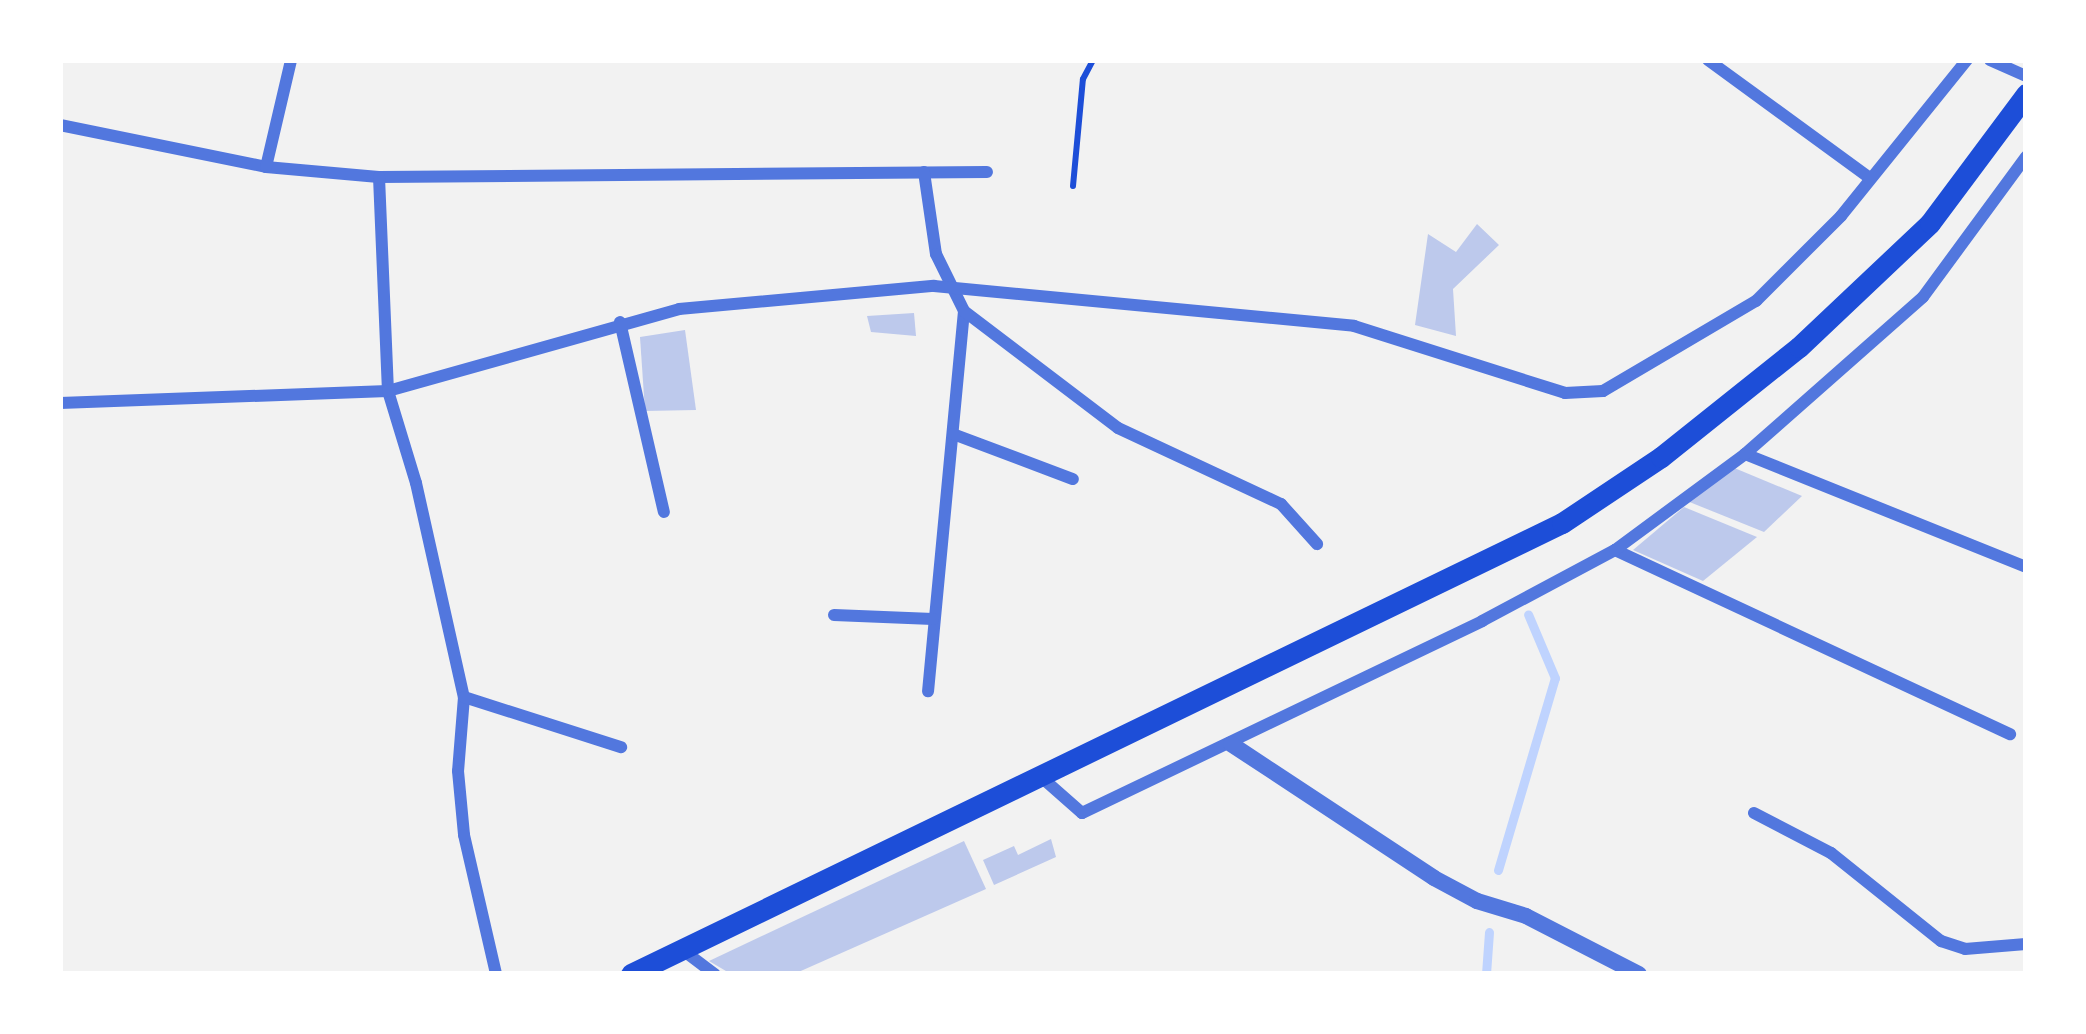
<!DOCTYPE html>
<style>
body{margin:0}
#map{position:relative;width:2086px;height:1034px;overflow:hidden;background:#f2f2f2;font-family:Jost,sans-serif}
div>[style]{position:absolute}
.stream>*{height:9px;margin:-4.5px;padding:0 4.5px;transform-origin:4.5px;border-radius:4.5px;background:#bfd3fe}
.building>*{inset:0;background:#bdc9ec}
.path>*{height:6px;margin:-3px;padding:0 3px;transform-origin:3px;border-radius:3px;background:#1d4ed8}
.minor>*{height:12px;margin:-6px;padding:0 6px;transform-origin:6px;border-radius:6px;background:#5277de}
.tertiary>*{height:16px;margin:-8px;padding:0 8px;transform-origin:8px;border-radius:8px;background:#5277de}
.trunk>*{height:21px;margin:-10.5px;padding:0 10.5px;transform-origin:10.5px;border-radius:10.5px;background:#1d4ed8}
span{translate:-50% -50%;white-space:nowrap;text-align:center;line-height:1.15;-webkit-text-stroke:9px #fff;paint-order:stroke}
.frame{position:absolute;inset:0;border:63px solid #fff;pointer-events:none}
</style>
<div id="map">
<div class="stream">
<div style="left:1498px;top:870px;width:200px;rotate:-73.5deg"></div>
<div style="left:1555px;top:678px;width:69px;rotate:-112.9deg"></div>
<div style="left:1486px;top:974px;width:42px;rotate:-85.9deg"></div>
</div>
<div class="building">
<div style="clip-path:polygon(1477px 224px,1499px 245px,1453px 289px,1456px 336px,1415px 325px,1428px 234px,1456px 252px)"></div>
<div style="clip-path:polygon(914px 313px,916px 336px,871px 332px,867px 316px)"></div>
<div style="clip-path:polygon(685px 330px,696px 410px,645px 411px,640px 337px)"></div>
<div style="clip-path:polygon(1732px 467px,1802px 496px,1764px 532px,1687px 501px)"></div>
<div style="clip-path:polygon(1684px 507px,1757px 537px,1703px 581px,1633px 550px)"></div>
<div style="clip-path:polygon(1051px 839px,1056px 857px,994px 885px,983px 860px,1014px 846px,1018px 855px)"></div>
<div style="clip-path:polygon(964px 841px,986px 889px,794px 974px,731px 974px,709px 961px)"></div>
</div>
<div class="path">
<div style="left:1073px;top:186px;width:107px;rotate:-84.7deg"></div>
<div style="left:1083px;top:79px;width:21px;rotate:-62deg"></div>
</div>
<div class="minor">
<div style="left:1708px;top:60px;width:200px;rotate:36.1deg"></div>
<div style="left:1990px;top:60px;width:39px;rotate:24deg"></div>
<div style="left:60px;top:125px;width:210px;rotate:11.5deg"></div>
<div style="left:266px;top:167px;width:113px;rotate:5.1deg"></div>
<div style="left:379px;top:177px;width:608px;rotate:-0.47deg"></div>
<div style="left:266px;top:167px;width:110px;rotate:-76.8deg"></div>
<div style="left:924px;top:172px;width:83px;rotate:81.7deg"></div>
<div style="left:936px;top:254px;width:64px;rotate:63.8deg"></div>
<div style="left:964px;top:311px;width:382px;rotate:95.4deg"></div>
<div style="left:379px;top:177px;width:214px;rotate:87.6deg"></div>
<div style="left:388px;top:391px;width:96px;rotate:73.1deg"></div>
<div style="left:416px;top:483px;width:219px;rotate:77.4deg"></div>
<div style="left:464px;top:697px;width:74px;rotate:94.6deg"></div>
<div style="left:458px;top:771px;width:64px;rotate:84.6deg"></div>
<div style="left:464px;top:835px;width:143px;rotate:77deg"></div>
<div style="left:964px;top:311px;width:193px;rotate:37.2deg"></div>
<div style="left:1118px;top:428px;width:180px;rotate:25deg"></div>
<div style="left:1281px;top:504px;width:54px;rotate:48deg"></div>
<div style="left:620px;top:322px;width:195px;rotate:77deg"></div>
<div style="left:60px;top:403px;width:328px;rotate:-2.1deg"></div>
<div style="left:388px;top:391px;width:302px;rotate:-15.7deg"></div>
<div style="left:679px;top:309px;width:256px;rotate:-5.2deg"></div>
<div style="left:934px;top:286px;width:422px;rotate:5.4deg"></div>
<div style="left:1354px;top:326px;width:221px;rotate:17.6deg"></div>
<div style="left:1565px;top:393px;width:38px;rotate:-3deg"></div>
<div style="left:1603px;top:391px;width:178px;rotate:-30.5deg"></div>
<div style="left:1756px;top:301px;width:120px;rotate:-45deg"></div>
<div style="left:1841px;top:216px;width:201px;rotate:-51.1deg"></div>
<div style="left:953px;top:434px;width:128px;rotate:20.6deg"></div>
<div style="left:1745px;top:454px;width:303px;rotate:21.9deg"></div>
<div style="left:1615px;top:550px;width:436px;rotate:25deg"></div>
<div style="left:834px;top:615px;width:99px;rotate:2.3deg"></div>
<div style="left:464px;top:697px;width:165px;rotate:17.7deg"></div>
<div style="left:1040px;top:776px;width:56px;rotate:41.4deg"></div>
<div style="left:1082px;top:813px;width:444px;rotate:-25.6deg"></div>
<div style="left:1482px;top:621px;width:151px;rotate:-28.1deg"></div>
<div style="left:1615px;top:550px;width:162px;rotate:-36.4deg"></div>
<div style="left:1745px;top:454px;width:237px;rotate:-41.4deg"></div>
<div style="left:1923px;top:297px;width:174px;rotate:-53.7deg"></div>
<div style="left:1754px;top:813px;width:87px;rotate:27.5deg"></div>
<div style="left:1831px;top:853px;width:141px;rotate:38.7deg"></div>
<div style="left:1941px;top:941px;width:25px;rotate:18deg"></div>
<div style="left:1965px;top:949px;width:61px;rotate:-4.7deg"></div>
<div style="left:684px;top:951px;width:39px;rotate:37deg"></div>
</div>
<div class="tertiary">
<div style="left:1231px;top:744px;width:243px;rotate:33.4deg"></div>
<div style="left:1434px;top:878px;width:49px;rotate:28.1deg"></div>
<div style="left:1477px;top:901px;width:51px;rotate:17deg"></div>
<div style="left:1526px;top:916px;width:127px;rotate:27.2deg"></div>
</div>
<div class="trunk">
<div style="left:631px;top:974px;width:1034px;rotate:-25.85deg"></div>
<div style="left:1562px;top:523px;width:119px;rotate:-33.7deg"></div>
<div style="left:1661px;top:457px;width:176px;rotate:-38.6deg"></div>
<div style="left:1799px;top:347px;width:180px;rotate:-43.4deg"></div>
<div style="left:1930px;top:223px;width:161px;rotate:-53.3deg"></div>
</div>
<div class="frame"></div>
</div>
